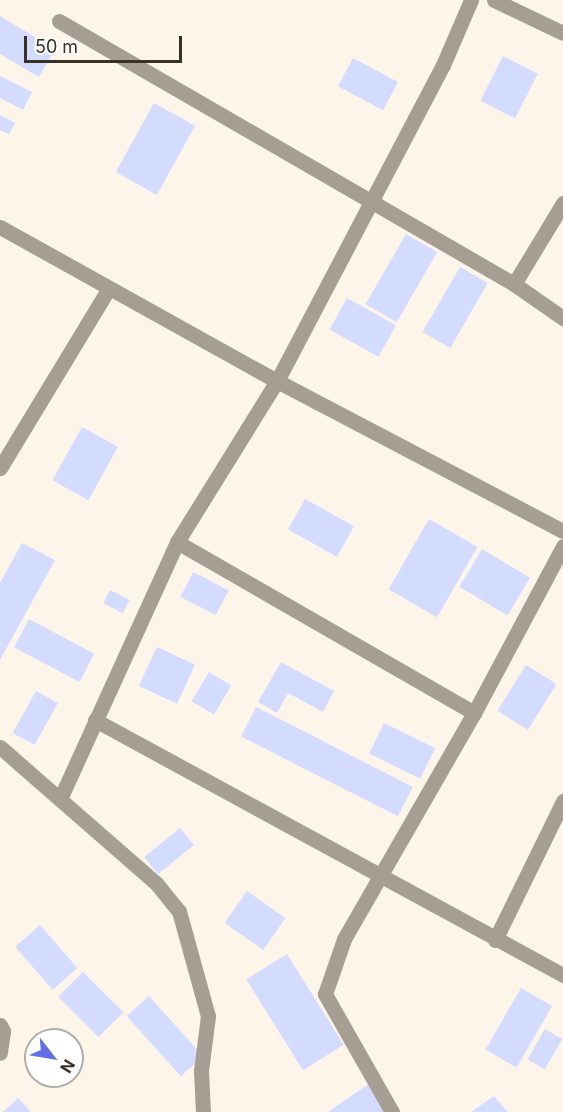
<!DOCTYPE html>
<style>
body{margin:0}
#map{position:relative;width:563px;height:1112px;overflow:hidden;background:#fef5ea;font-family:Inter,sans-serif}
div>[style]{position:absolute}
.building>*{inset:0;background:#d3dbff;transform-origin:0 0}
.minor>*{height:15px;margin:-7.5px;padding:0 7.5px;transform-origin:7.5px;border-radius:7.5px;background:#a79e93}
span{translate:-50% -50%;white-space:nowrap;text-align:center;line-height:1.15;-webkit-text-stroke:4.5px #fff;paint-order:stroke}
.north{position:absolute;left:24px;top:1028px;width:60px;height:60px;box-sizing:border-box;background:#fff;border:2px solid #b0ada8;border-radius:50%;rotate:121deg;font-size:16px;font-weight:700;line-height:24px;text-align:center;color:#393126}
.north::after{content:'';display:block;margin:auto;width:21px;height:27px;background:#6270e8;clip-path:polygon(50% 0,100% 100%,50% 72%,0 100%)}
.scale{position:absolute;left:24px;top:36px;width:158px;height:27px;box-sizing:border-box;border:3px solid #393126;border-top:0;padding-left:8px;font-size:18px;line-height:21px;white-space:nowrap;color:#393126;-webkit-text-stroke:4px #fff;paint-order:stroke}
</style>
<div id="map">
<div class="building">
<div style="clip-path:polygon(0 16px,55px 49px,39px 77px,0 54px)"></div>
<div style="left:503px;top:56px;width:39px;height:50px;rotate:27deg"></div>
<div style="left:353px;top:58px;width:51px;height:32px;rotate:28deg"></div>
<div style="clip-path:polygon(0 76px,32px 92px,23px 110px,0 98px)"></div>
<div style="left:154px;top:103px;width:47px;height:79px;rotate:29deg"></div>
<div style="clip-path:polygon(0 115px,15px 123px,9px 134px,0 130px)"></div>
<div style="left:406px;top:234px;width:36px;height:81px;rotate:30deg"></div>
<div style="left:460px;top:267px;width:32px;height:75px;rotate:30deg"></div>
<div style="left:347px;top:298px;width:56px;height:36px;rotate:29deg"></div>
<div style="left:82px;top:427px;width:41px;height:61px;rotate:29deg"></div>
<div style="left:305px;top:499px;width:56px;height:35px;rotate:29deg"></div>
<div style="left:429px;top:519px;width:56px;height:81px;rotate:30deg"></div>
<div style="clip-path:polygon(22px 543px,55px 560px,0 660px,0 583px)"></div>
<div style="left:482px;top:549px;width:56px;height:44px;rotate:31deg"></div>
<div style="left:193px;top:572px;width:40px;height:28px;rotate:27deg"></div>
<div style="left:110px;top:590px;width:22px;height:15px;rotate:27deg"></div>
<div style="left:29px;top:619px;width:74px;height:32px;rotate:28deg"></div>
<div style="left:157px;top:647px;width:42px;height:43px;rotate:25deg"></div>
<div style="clip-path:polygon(281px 662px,334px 691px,323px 712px,288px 693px,277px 713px,258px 702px)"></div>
<div style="left:526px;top:665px;width:36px;height:54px;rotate:32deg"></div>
<div style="left:209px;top:672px;width:26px;height:34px;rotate:31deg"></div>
<div style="left:36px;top:691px;width:25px;height:48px;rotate:29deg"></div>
<div style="left:256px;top:707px;width:176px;height:33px;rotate:27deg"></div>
<div style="left:384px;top:723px;width:57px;height:34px;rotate:26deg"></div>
<div style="left:180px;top:828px;width:22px;height:46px;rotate:51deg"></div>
<div style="left:247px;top:891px;width:47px;height:39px;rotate:35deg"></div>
<div style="left:40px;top:925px;width:57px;height:33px;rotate:49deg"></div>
<div style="left:287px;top:954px;width:107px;height:48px;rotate:58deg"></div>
<div style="left:83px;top:972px;width:57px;height:35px;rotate:45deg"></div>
<div style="left:521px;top:988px;width:36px;height:71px;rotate:30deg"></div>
<div style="left:149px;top:996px;width:81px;height:30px;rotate:48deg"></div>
<div style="left:545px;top:1029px;width:20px;height:35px;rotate:30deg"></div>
<div style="clip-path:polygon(370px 1083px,390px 1112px,328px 1112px)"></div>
<div style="clip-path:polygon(494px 1096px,508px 1112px,471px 1112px)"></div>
<div style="clip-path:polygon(18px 1098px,31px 1112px,3px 1112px)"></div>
</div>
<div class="minor">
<div style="left:494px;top:0;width:76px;rotate:25.6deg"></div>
<div style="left:59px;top:21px;width:526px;rotate:30.03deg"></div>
<div style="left:514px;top:284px;width:60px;rotate:34.8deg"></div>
<div style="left:0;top:227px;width:317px;rotate:29.1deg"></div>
<div style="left:277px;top:381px;width:323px;rotate:27.7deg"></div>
<div style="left:514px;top:284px;width:95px;rotate:-58.8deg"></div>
<div style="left:0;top:468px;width:210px;rotate:-58.8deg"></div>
<div style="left:177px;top:542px;width:343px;rotate:29.9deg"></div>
<div style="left:95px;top:720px;width:533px;rotate:28.58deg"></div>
<div style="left:0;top:747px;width:207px;rotate:41.1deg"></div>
<div style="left:156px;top:883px;width:36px;rotate:51deg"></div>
<div style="left:179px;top:911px;width:109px;rotate:74.6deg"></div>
<div style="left:208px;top:1016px;width:55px;rotate:97.3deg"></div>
<div style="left:201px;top:1071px;width:41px;rotate:87.2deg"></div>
<div style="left:60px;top:799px;width:282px;rotate:-65.5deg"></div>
<div style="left:177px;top:542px;width:190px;rotate:-58.2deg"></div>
<div style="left:277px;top:381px;width:357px;rotate:-62.3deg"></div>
<div style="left:443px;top:65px;width:71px;rotate:-66.7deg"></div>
<div style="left:495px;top:940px;width:155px;rotate:-63.9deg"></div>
<div style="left:0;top:1025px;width:7px;rotate:63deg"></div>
<div style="left:3px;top:1031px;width:22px;rotate:98deg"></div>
<div style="left:392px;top:1112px;width:136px;rotate:-119.6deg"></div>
<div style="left:325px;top:994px;width:58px;rotate:-70.9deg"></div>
<div style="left:344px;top:939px;width:261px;rotate:-60.1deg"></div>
<div style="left:474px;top:713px;width:189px;rotate:-61.9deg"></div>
</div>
<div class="north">N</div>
<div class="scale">50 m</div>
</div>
